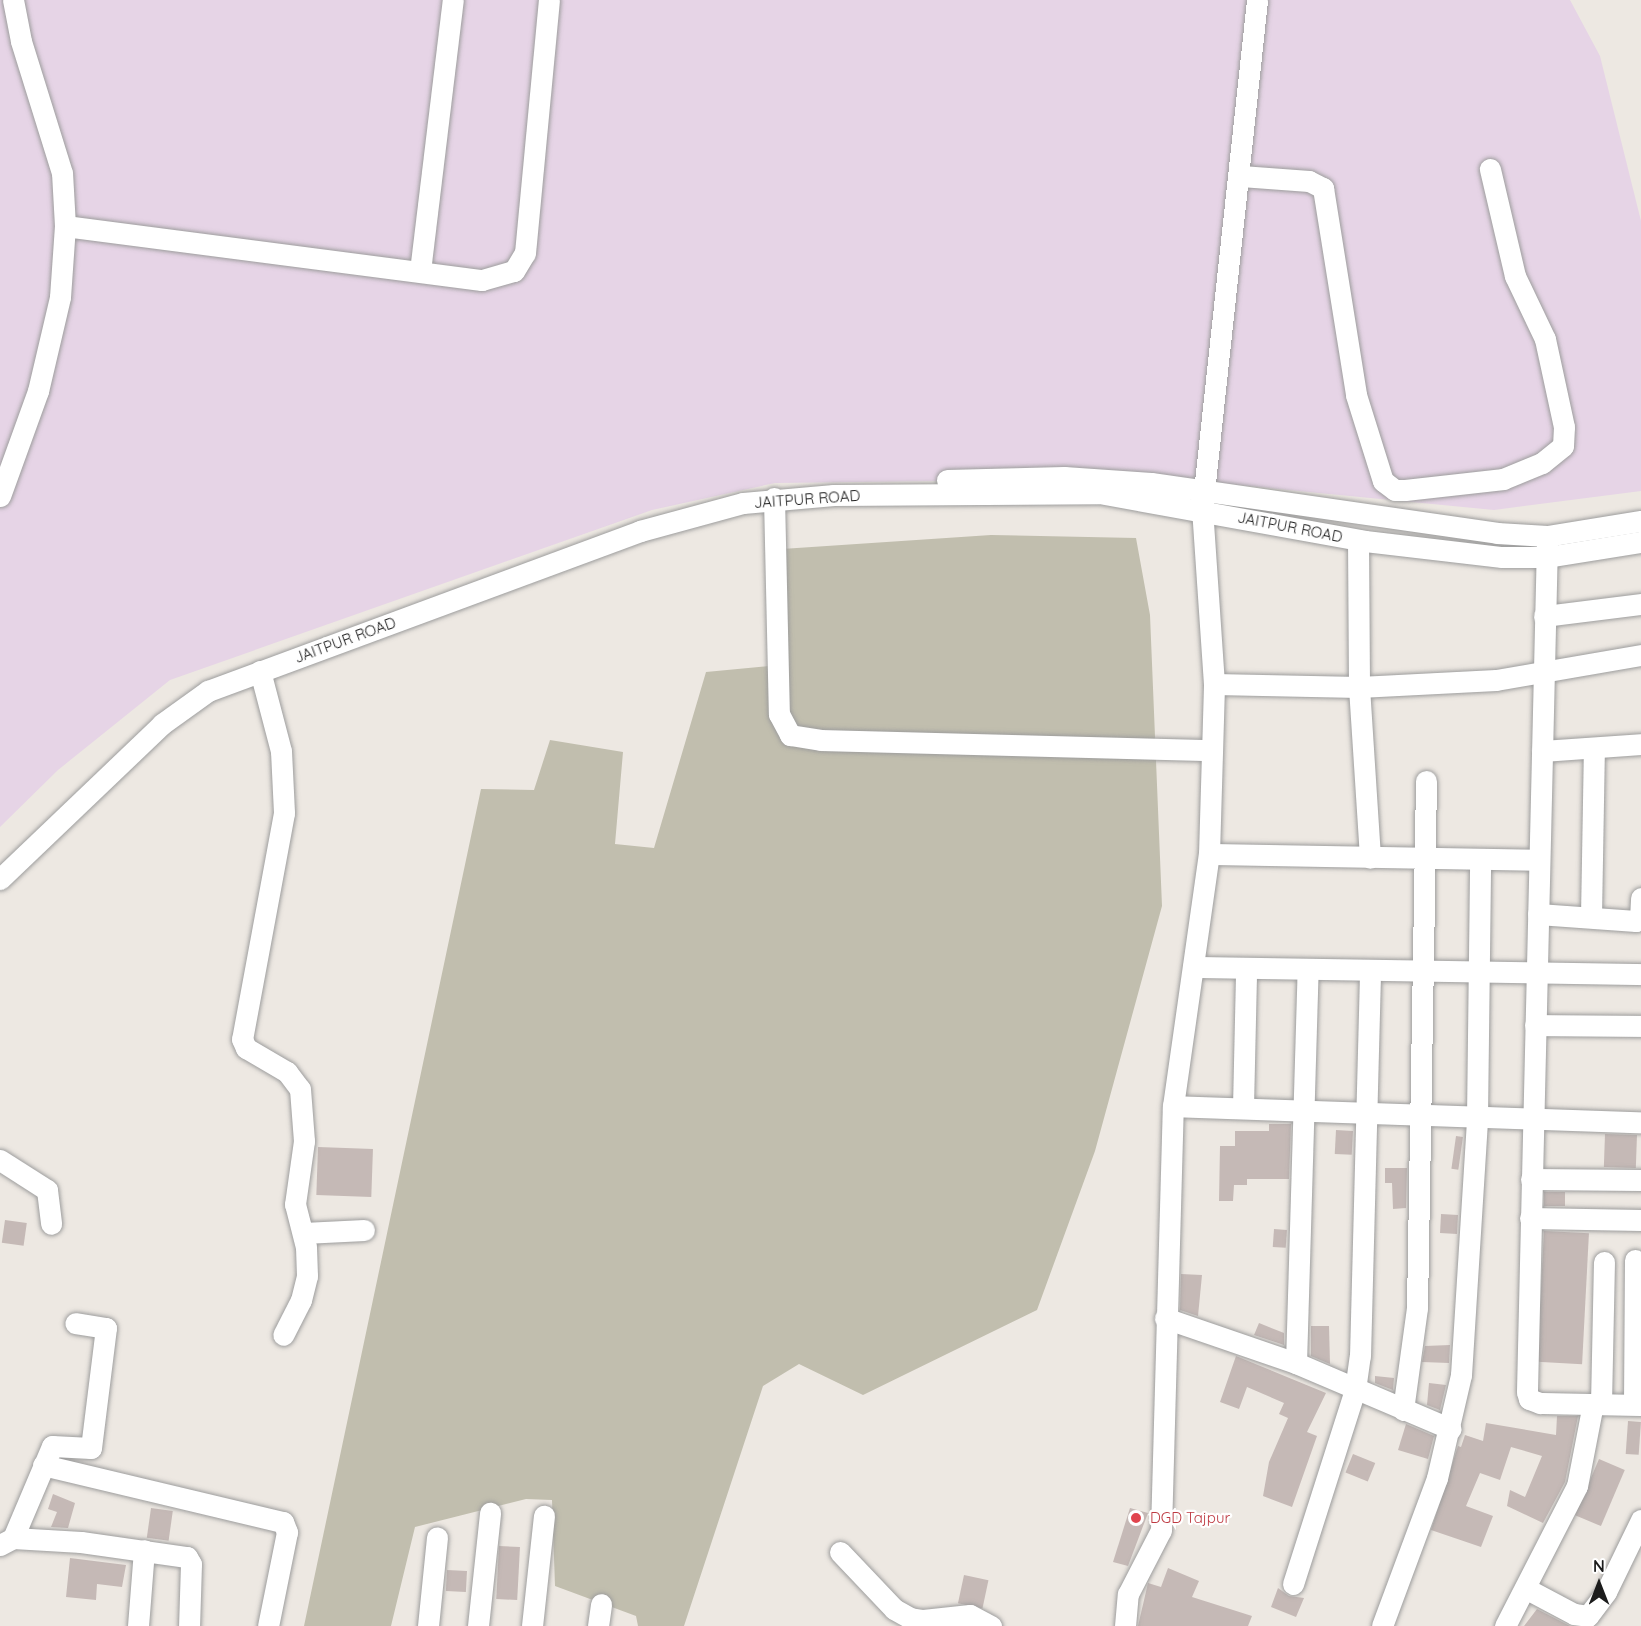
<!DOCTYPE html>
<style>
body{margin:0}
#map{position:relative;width:1641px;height:1626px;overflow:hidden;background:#ede8e2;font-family:Quicksand,sans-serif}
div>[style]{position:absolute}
.industrial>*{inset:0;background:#e6d4e6}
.construction>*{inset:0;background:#c1beae}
.building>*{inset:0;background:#c5b9b6;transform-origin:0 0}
.roads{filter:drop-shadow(0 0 2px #9d9d9d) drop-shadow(0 0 2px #9d9d9d)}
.minor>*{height:21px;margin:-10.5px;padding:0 10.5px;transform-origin:10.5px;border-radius:10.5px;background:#fff}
.dots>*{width:16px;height:16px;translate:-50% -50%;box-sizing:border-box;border:3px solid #fff;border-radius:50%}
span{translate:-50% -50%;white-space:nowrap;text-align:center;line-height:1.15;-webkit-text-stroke:4.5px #fff;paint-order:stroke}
.street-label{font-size:15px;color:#1c1c1c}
.health-label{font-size:15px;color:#be3a42}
.left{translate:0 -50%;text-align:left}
.north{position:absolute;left:1569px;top:1554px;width:60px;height:60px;-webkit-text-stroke:4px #fff;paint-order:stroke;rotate:0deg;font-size:16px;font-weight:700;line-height:24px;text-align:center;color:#1c1c1c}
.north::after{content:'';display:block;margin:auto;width:21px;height:27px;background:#1c1c1c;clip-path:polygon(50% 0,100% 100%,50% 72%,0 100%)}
</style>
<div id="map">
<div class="industrial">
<div style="clip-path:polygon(0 0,1570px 0,1600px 56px,1641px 221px,1641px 491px,1494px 510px,1166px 478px,775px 483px,652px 510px,170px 680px,58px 770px,0 827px)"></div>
</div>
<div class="construction">
<div style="clip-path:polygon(991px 535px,1136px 538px,1150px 615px,1162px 906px,1095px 1151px,1037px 1310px,863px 1395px,799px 1364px,763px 1386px,684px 1626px,638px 1626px,636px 1616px,555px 1586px,552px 1500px,526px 1499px,415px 1527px,391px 1626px,304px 1626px,481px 789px,534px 790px,550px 740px,623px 752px,615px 844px,654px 848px,706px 672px,769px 666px,767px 550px)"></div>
</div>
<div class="building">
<div style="clip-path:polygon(1269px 1124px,1291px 1124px,1289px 1179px,1247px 1179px,1247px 1185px,1234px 1185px,1233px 1201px,1219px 1201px,1220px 1146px,1235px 1146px,1235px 1131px,1269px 1131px)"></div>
<div style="left:1336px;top:1130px;width:17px;height:24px;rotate:3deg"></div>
<div style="left:1605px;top:1134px;width:32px;height:33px;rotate:2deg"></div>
<div style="left:1456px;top:1136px;width:7px;height:33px;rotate:8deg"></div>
<div style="left:318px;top:1147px;width:55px;height:48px;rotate:2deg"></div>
<div style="clip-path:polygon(1385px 1168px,1407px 1168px,1406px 1208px,1393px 1209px,1392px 1183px,1385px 1183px)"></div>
<div style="left:1544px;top:1192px;width:21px;height:14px"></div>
<div style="left:1458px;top:1215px;width:19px;height:17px;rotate:93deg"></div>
<div style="left:5px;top:1220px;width:22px;height:23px;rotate:8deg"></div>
<div style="left:1274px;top:1229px;width:13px;height:18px;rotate:4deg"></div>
<div style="left:1544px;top:1231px;width:45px;height:131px;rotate:3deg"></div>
<div style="clip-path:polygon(1181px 1274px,1202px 1275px,1198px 1316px,1180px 1310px)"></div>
<div style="clip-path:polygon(1259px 1323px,1284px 1333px,1284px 1345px,1254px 1335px)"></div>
<div style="clip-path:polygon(1311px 1326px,1329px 1326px,1330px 1364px,1311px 1356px)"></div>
<div style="clip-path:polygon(1450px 1345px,1449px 1363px,1422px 1362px,1425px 1346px)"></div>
<div style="clip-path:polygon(1236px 1356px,1326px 1393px,1307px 1432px,1317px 1436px,1292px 1507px,1263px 1496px,1269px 1462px,1288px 1418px,1279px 1414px,1284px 1403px,1247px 1387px,1239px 1409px,1220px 1402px)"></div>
<div style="clip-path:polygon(1375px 1376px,1394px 1378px,1393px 1390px,1375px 1383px)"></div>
<div style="clip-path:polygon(1429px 1383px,1446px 1385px,1440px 1410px,1427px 1405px)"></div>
<div style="clip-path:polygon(1557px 1416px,1578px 1416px,1565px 1482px,1543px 1523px,1507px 1506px,1510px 1490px,1525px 1497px,1542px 1456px,1511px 1447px,1500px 1480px,1480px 1473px,1466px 1506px,1493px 1516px,1481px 1547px,1431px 1530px,1458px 1446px,1461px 1447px,1465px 1435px,1483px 1441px,1486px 1423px,1556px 1435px)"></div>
<div style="left:1628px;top:1421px;width:13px;height:33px;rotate:4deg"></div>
<div style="clip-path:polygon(1406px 1424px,1434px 1436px,1428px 1459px,1398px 1450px)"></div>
<div style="left:1353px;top:1454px;width:24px;height:20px;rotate:22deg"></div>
<div style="left:1599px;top:1459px;width:28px;height:61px;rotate:23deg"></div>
<div style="clip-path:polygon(53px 1494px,75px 1503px,68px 1528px,51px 1527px,57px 1512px,48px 1509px)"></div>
<div style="left:151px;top:1508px;width:22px;height:30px;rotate:8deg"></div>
<div style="clip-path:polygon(1130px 1508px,1148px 1513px,1128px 1566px,1113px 1562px)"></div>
<div style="left:499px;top:1546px;width:21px;height:53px;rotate:3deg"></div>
<div style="clip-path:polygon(70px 1558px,126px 1565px,122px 1587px,97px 1584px,96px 1600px,66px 1597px)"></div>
<div style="clip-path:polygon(1168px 1568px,1199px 1581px,1192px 1597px,1252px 1616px,1248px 1626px,1138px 1626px,1148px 1583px,1161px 1587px)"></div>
<div style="left:447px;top:1570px;width:20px;height:21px;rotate:3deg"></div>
<div style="left:964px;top:1575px;width:25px;height:29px;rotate:12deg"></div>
<div style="clip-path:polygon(1278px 1588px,1289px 1596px,1304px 1598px,1296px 1617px,1271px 1607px)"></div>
<div style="clip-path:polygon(1537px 1609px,1568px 1625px,1570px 1626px,1524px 1626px)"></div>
</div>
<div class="roads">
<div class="minor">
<div style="left:1241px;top:176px;width:68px;rotate:4.2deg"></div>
<div style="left:1309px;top:181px;width:16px;rotate:27deg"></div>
<div style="left:1323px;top:188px;width:210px;rotate:80.9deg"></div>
<div style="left:1356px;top:395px;width:90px;rotate:72.6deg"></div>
<div style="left:1383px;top:481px;width:15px;rotate:37deg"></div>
<div style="left:1395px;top:490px;width:10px"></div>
<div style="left:1405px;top:490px;width:99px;rotate:-6.4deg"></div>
<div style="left:1503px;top:479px;width:42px;rotate:-22.3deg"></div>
<div style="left:1542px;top:463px;width:27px;rotate:-39deg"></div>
<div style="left:1563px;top:446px;width:19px;rotate:-87deg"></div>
<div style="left:1564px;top:427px;width:90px;rotate:-102.2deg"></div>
<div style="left:1545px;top:339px;width:70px;rotate:-115.5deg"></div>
<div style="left:1515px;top:276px;width:110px;rotate:-103.2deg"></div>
<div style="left:65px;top:226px;width:420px;rotate:7.4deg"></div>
<div style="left:482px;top:280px;width:33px;rotate:-16deg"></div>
<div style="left:514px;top:271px;width:21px;rotate:-59deg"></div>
<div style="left:525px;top:253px;width:254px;rotate:-84.6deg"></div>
<div style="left:420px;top:271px;width:273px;rotate:-83.1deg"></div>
<div style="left:947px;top:480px;width:117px;rotate:-1.5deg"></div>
<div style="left:1064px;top:477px;width:87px;rotate:3.9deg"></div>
<div style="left:1151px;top:483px;width:350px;rotate:8.2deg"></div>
<div style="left:1497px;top:533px;width:50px;rotate:3.4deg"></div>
<div style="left:1547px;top:536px;width:95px;rotate:-9.1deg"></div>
<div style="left:0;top:496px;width:112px;rotate:-70.1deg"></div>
<div style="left:38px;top:391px;width:97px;rotate:-76.8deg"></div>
<div style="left:60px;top:297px;width:71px;rotate:-86deg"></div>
<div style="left:65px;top:226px;width:53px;rotate:-93.2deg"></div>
<div style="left:62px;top:173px;width:138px;rotate:-107.3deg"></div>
<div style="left:21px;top:41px;width:42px;rotate:-101deg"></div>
<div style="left:774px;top:498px;width:216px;rotate:88.7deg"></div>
<div style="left:779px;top:714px;width:24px;rotate:62deg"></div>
<div style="left:790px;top:735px;width:31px;rotate:9deg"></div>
<div style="left:821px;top:740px;width:391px;rotate:1.5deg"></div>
<div style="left:1358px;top:540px;width:147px;rotate:89.6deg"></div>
<div style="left:1359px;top:687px;width:171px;rotate:86.3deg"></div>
<div style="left:1547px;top:542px;width:850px;rotate:91.35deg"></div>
<div style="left:1527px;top:1392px;width:7px;rotate:74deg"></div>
<div style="left:1529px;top:1399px;width:12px;rotate:20deg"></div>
<div style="left:1540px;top:1403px;width:101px;rotate:1.1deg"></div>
<div style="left:1544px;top:616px;width:98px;rotate:-7.1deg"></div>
<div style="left:260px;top:671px;width:83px;rotate:75.3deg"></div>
<div style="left:281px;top:751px;width:62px;rotate:87.2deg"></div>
<div style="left:284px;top:813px;width:230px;rotate:100.5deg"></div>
<div style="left:242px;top:1039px;width:10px;rotate:66deg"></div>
<div style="left:246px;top:1048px;width:48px;rotate:30.3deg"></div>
<div style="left:287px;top:1072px;width:21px;rotate:53deg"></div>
<div style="left:300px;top:1089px;width:52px;rotate:85.6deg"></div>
<div style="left:304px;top:1141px;width:64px;rotate:98.1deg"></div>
<div style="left:295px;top:1204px;width:44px;rotate:75.7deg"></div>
<div style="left:306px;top:1247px;width:29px;rotate:88deg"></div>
<div style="left:307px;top:1276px;width:25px;rotate:104deg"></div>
<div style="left:301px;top:1300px;width:39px;rotate:117deg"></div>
<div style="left:1214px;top:684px;width:145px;rotate:1.2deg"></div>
<div style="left:1359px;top:687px;width:137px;rotate:-2.9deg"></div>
<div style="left:1496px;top:680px;width:147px;rotate:-9.8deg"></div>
<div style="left:1542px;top:751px;width:99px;rotate:-4deg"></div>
<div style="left:1209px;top:854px;width:330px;rotate:1deg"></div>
<div style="left:0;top:879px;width:224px;rotate:-43.7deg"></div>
<div style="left:162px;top:724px;width:57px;rotate:-35.7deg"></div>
<div style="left:208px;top:691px;width:461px;rotate:-20.3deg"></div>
<div style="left:640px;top:531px;width:107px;rotate:-15.2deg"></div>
<div style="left:743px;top:503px;width:91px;rotate:-5deg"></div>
<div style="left:834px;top:495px;width:265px;rotate:-0.4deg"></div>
<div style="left:1099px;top:493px;width:270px;rotate:10.2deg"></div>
<div style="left:1365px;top:541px;width:138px;rotate:6.7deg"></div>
<div style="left:1502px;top:557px;width:45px"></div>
<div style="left:1547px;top:557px;width:95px;rotate:-9.1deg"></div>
<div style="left:1538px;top:914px;width:98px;rotate:4.1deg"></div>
<div style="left:1636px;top:921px;width:4px;rotate:-27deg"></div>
<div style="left:1640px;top:919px;width:21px;rotate:-87deg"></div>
<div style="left:1591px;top:916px;width:166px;rotate:-89deg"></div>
<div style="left:1193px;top:967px;width:448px;rotate:0.9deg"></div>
<div style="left:1535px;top:1025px;width:106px;rotate:0.5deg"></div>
<div style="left:1173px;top:1106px;width:468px;rotate:2deg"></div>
<div style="left:1243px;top:1107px;width:137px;rotate:-88.7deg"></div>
<div style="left:0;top:1160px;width:56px;rotate:32.6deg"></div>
<div style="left:47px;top:1190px;width:34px;rotate:83deg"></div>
<div style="left:1531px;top:1179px;width:110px;rotate:0.5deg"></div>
<div style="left:1530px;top:1218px;width:111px;rotate:1deg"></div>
<div style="left:304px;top:1233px;width:60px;rotate:-2.9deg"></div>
<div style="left:1165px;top:1318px;width:139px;rotate:19deg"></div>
<div style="left:1296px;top:1363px;width:168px;rotate:23.1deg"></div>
<div style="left:1296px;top:1363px;width:393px;rotate:-88.3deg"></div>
<div style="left:1601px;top:1404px;width:142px;rotate:-88.8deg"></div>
<div style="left:1634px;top:1404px;width:144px;rotate:-89.6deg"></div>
<div style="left:1403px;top:1410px;width:103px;rotate:-82.2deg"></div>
<div style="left:1417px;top:1308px;width:527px;rotate:-89.02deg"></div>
<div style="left:43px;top:1465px;width:247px;rotate:13.4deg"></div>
<div style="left:283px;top:1522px;width:11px;rotate:68deg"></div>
<div style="left:287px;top:1532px;width:96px;rotate:101.4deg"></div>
<div style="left:13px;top:1538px;width:68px;rotate:3.4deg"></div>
<div style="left:81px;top:1542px;width:107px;rotate:8.1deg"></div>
<div style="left:187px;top:1557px;width:8px;rotate:60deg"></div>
<div style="left:191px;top:1564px;width:62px;rotate:91.8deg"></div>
<div style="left:0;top:1545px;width:15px;rotate:-28deg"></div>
<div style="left:13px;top:1538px;width:100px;rotate:-67deg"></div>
<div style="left:52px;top:1446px;width:39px;rotate:3deg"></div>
<div style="left:91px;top:1448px;width:121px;rotate:-82.9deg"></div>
<div style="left:106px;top:1328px;width:31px;rotate:-171deg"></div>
<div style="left:840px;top:1552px;width:79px;rotate:46.5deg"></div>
<div style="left:894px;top:1609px;width:18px;rotate:29deg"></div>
<div style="left:910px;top:1618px;width:13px;rotate:9deg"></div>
<div style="left:923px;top:1620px;width:47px;rotate:-6.1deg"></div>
<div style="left:970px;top:1615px;width:24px;rotate:28deg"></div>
<div style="left:1293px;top:1584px;width:204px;rotate:-72.3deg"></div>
<div style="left:1355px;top:1390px;width:34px;rotate:-82deg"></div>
<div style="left:1360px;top:1356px;width:386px;rotate:-88.5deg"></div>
<div style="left:1525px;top:1588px;width:55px;rotate:28deg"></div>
<div style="left:1574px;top:1614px;width:14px;rotate:8deg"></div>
<div style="left:1588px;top:1616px;width:30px;rotate:-53deg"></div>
<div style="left:1606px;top:1592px;width:80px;rotate:-64.1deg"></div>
<div style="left:138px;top:1626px;width:76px;rotate:-85.5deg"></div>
<div style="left:428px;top:1626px;width:89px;rotate:-84.2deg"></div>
<div style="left:478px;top:1626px;width:114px;rotate:-83.9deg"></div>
<div style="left:532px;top:1626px;width:111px;rotate:-83.8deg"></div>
<div style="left:598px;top:1626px;width:22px;rotate:-82deg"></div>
<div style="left:1125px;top:1626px;width:32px;rotate:-85deg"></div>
<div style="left:1128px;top:1594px;width:72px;rotate:-62.7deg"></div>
<div style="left:1161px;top:1530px;width:424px;rotate:-88.4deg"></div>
<div style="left:1173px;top:1106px;width:255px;rotate:-81.9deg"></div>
<div style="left:1209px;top:854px;width:170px;rotate:-88.3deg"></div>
<div style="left:1214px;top:684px;width:174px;rotate:-93.9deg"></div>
<div style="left:1202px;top:510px;width:513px;rotate:-83.84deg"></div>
<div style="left:1382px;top:1626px;width:158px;rotate:-69.6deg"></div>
<div style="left:1437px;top:1478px;width:106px;rotate:-76.9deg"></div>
<div style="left:1461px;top:1375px;width:257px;rotate:-86.4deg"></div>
<div style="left:1477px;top:1118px;width:259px;rotate:-89.3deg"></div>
<div style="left:1505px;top:1626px;width:157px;rotate:-62.8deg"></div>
<div style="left:1577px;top:1486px;width:84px;rotate:-79deg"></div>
</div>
</div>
<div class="dots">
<div style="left:1136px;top:1518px;background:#e0444e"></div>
</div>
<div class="street-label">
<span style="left:807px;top:499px;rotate:-4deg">JAITPUR ROAD</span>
<span style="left:1290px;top:527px;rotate:11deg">JAITPUR ROAD</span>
<span style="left:345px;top:640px;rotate:-20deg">JAITPUR ROAD</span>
</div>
<div class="health-label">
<span class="left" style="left:1150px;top:1518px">DGD Tajpur</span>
</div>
<div class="north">N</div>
</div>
